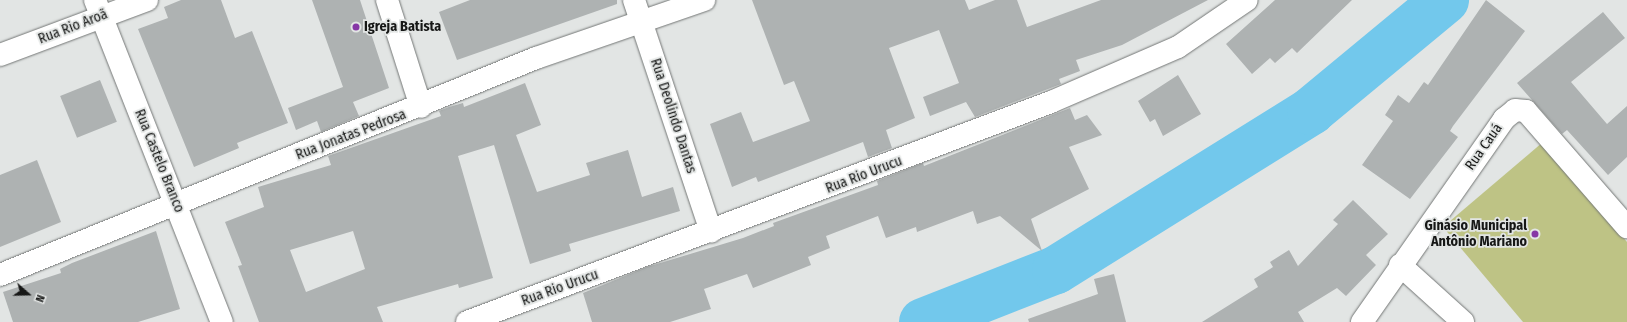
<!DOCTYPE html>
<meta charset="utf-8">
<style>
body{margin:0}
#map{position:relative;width:1627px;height:322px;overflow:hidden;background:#e2e5e4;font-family:"Fira Sans Condensed",sans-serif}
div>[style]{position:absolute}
.green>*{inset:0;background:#bec385}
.river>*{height:48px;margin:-24px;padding:0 24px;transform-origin:24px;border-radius:24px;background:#72c8ec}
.building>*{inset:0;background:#aeb2b2;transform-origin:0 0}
.roads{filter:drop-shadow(0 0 1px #737675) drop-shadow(0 0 1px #737675)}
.minor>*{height:22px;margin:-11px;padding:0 11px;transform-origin:11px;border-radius:11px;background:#fff}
.dots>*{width:11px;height:11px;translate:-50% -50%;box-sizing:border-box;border:2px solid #e2e5e4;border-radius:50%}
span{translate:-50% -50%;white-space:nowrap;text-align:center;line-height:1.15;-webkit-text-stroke:3.5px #e2e5e4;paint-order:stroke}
.street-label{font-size:14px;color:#161716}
.poi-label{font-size:14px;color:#161716;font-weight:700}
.left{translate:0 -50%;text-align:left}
.right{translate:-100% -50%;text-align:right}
.north{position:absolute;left:8px;top:274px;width:40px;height:40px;-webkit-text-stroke:3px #e2e5e4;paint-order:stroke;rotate:110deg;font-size:11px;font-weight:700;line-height:16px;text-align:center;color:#161716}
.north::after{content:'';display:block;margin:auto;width:14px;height:18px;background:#161716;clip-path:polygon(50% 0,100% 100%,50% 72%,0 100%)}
</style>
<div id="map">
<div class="green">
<div style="clip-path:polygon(1543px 142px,1627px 242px,1627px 322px,1523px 322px,1443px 227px)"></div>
</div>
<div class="river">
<div style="left:923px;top:322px;width:143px;rotate:-21.4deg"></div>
<div style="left:1056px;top:270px;width:301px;rotate:-31.9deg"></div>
<div style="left:1311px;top:111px;width:174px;rotate:-39.6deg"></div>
</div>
<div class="building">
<div style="clip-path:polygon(181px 0,221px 0,235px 38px,252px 31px,288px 123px,237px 143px,239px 148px,194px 167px,138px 29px,168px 18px,164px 7px)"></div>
<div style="clip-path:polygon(312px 0,360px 0,389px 88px,353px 102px,359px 116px,321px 132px,317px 121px,296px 130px,288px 108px,343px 87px)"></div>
<div style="clip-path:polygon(470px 0,617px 0,617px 4px,457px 60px,439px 12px)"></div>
<div style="clip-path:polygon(752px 0,965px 0,969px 10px,995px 0,1017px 0,1027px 27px,1101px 0,1208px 0,1122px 45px,1076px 60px,1080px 71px,1059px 79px,1061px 84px,975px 117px,966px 102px,930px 116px,923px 97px,959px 83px,939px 30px,889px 48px,915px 118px,886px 130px,892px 148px,868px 157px,863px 142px,758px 182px,756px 177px,732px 187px,710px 124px,741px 112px,753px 142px,810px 121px,794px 81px,784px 85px)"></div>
<div style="clip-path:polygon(1275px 0,1352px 0,1297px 53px,1292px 48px,1275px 63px,1270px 58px,1252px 74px,1226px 44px)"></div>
<div style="clip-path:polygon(1486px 0,1525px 31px,1453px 126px,1450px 131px,1458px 137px,1410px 199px,1362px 165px,1393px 121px,1385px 115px,1398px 95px,1409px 103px,1424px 82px,1428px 85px)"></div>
<div style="clip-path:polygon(1603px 12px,1625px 38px,1571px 82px,1607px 124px,1627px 106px,1627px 157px,1608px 175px,1567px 130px,1562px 134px,1517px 83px)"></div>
<div style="clip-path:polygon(1178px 75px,1201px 114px,1163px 136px,1155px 119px,1150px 122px,1138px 101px)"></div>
<div style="left:100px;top:80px;width:45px;height:43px;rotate:68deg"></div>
<div style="clip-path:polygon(evenodd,525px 83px,541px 125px,516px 135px,537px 192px,590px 175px,586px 163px,628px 150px,642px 197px,673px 187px,680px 211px,569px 244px,571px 251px,530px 264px,494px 145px,458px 156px,493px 278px,459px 288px,458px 284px,377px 307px,383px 322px,259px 322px,238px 266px,242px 265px,225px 222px,264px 207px,258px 187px,331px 165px,328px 156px,441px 116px,439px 111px,449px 107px,463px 103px,464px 107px,525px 83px,353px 231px,365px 269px,306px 292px,290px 250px,353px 231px)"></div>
<div style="clip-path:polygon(1070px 108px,1075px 120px,1087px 115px,1102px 135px,1069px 147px,1089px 189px,1031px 219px,1042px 251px,1000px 216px,977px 224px,973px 211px,917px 232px,916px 227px,886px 238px,878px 216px,826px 236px,830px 248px,808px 257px,811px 265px,753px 288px,747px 274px,704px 289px,711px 309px,670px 322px,592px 322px,583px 293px,647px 267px,743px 238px,774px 226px,773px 223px,878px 185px,877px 181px,923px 163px,924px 166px)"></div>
<div style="clip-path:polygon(37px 160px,61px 222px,0 247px,0 175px)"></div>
<div style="clip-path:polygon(1353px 200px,1388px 234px,1366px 255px,1376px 265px,1346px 296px,1337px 288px,1298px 312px,1304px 322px,1202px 322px,1258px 287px,1254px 279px,1273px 267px,1270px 262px,1289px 250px,1298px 266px,1338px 224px,1333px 220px)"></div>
<div style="clip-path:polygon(156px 231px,180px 309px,138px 322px,13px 322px,3px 292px,61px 273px,60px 269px,72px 263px)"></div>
<div style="clip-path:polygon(1114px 274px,1126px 322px,1029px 322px,1028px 319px,1098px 294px,1094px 279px)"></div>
</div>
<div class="roads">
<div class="minor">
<div style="left:95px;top:0;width:346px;rotate:68.5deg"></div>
<div style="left:387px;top:0;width:112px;rotate:72.4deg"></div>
<div style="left:634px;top:0;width:244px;rotate:71.6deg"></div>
<div style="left:0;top:55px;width:157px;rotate:-20.5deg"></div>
<div style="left:1400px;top:265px;width:85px;rotate:42.1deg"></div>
<div style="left:0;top:275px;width:578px;rotate:-22.04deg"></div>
<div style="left:536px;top:58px;width:178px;rotate:-19deg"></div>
<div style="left:467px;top:322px;width:624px;rotate:-20.64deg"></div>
<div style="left:1051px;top:102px;width:138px;rotate:-23.4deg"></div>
<div style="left:1178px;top:47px;width:83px;rotate:-34.3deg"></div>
<div style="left:1362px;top:322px;width:248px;rotate:-55deg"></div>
<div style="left:1504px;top:119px;width:14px;rotate:-39deg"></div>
<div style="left:1515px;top:110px;width:11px;rotate:5deg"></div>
<div style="left:1526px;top:111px;width:154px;rotate:49deg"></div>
</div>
</div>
<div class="dots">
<div style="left:356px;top:27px;background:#8636a6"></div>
<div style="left:1535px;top:234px;background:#8636a6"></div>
</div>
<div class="street-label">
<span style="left:73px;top:27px;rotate:-21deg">Rua Rio Aroã</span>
<span style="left:673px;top:116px;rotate:72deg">Rua Deolindo Dantas</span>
<span style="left:351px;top:135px;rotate:-21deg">Rua Jonatas Pedrosa</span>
<span style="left:1484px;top:147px;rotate:-55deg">Rua Cauá</span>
<span style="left:159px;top:161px;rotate:68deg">Rua Castelo Branco</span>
<span style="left:864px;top:175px;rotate:-21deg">Rua Rio Urucu</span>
<span style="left:560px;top:288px;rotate:-20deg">Rua Rio Urucu</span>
</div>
<div class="poi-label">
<span class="left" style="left:364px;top:27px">Igreja Batista</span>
<span class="right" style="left:1527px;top:234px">Ginásio Municipal<br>Antônio Mariano</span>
</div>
<div class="north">N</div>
</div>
